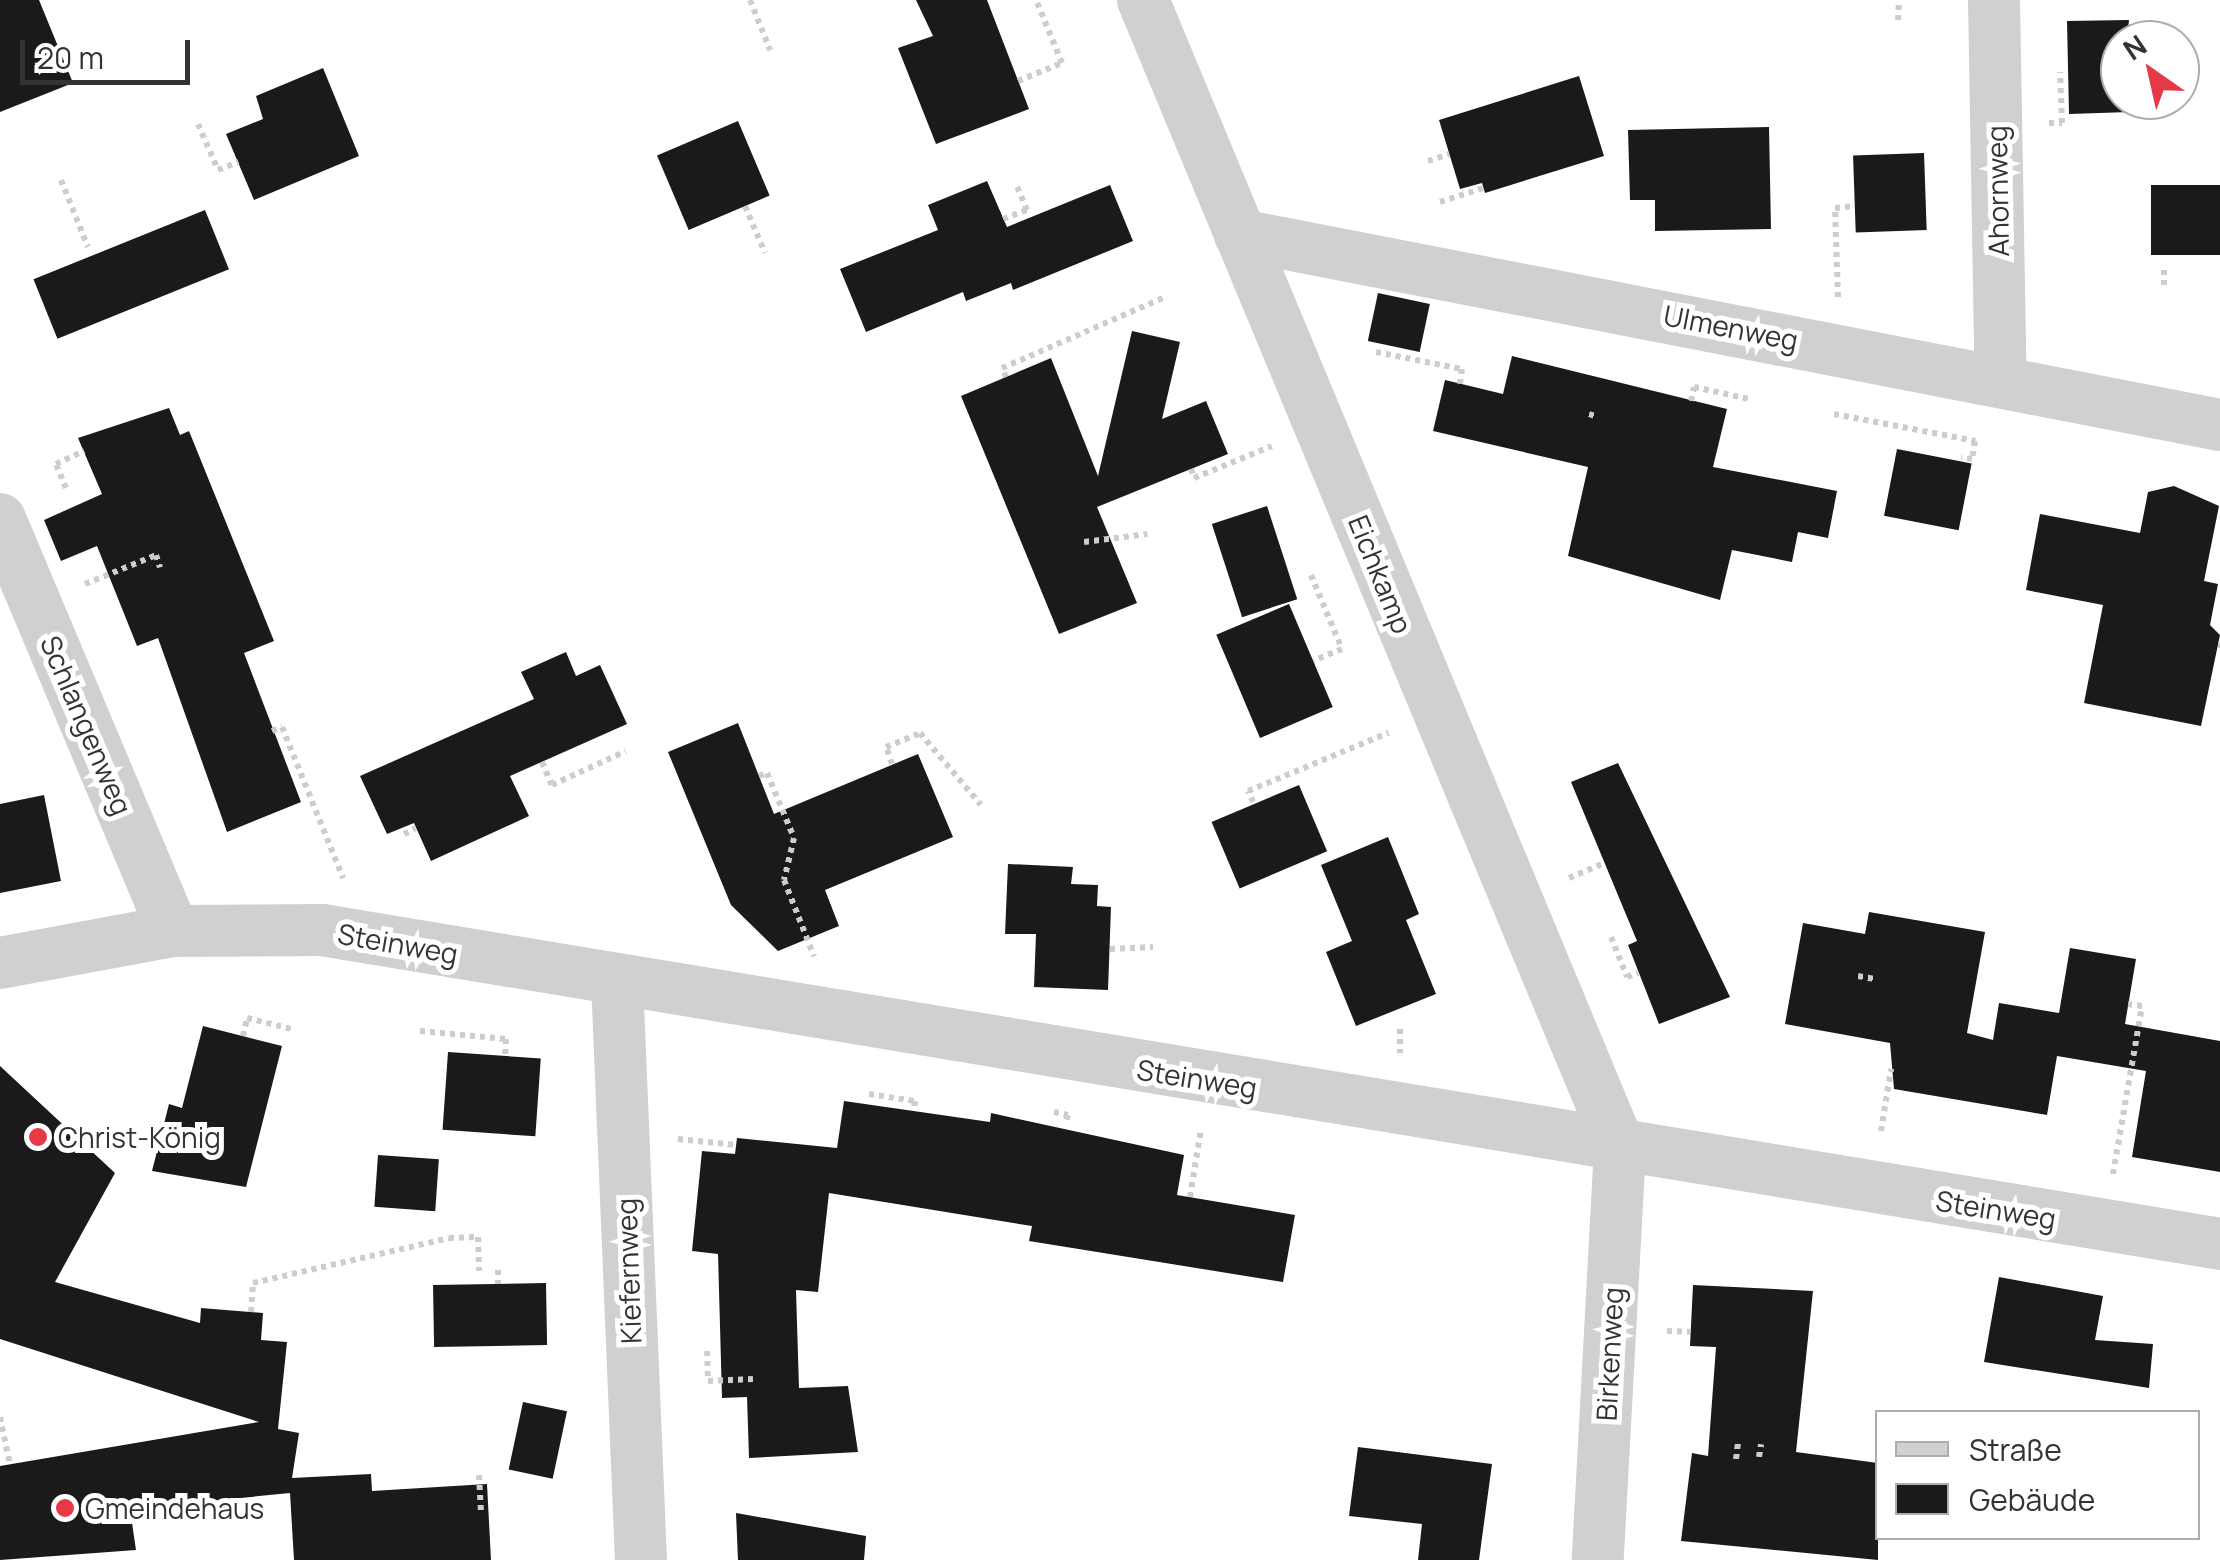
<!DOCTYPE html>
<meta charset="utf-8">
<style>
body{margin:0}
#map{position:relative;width:2220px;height:1560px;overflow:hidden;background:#fff;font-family:Manrope,sans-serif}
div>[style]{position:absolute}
.building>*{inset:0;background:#1a1a1a;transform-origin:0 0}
.path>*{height:6px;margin-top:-3px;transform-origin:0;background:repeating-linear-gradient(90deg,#cdcdcd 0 5px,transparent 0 10px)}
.street>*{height:52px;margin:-26px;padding:0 26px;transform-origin:26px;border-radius:26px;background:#d0d0d0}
.dots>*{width:28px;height:28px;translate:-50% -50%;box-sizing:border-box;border:5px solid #fff;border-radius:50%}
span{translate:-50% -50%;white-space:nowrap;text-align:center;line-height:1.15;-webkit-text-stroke:10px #fff;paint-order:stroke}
.street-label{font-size:28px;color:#333}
.poi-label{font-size:28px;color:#333}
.left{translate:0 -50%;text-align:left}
.legend{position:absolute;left:1875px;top:1410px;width:325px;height:130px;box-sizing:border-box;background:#fff;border:2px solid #adadad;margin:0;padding:12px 18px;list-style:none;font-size:30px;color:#333}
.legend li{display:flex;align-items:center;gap:20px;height:50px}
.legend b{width:50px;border:2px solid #adadad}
.north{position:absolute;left:2100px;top:20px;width:100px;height:100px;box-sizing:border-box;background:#fff;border:2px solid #adadad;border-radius:50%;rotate:326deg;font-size:28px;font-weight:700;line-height:40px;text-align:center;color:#333}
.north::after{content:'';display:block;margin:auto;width:35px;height:45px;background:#e63946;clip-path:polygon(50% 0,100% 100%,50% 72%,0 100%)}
.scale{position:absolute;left:20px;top:40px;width:170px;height:45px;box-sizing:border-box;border:5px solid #333;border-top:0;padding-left:12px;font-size:30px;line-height:35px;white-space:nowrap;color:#333;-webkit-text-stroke:8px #fff;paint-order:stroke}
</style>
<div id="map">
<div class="building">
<div style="clip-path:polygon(0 0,39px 0,73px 83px,0 112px)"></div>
<div style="clip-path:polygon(916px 0,987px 0,1029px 109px,936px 144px,898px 48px,933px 36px)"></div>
<div style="clip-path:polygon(2129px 20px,2120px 100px,2130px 100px,2130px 112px,2069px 114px,2067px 21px)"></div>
<div style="clip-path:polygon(323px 68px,359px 156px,254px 200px,226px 134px,263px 119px,256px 96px)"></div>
<div style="clip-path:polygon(1579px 76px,1604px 156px,1485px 193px,1482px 183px,1460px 189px,1439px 120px)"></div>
<div style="left:738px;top:121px;width:81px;height:88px;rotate:67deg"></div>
<div style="clip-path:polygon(1769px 127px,1771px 229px,1655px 231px,1655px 200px,1630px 200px,1628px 130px)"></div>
<div style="left:1924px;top:153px;width:77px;height:71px;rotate:88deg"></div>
<div style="clip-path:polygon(987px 181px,1007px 227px,1110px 185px,1133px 241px,1013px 290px,1011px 283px,966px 301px,963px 292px,866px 332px,840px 269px,938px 230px,928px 205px)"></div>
<div style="left:2220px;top:185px;width:70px;height:69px;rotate:90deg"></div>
<div style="left:205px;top:210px;width:64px;height:185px;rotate:68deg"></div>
<div style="left:1378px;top:293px;width:53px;height:49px;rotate:12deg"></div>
<div style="clip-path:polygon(1132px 331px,1180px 342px,1162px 419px,1206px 401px,1228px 454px,1097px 507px,1137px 603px,1059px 634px,961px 396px,1051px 358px,1098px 476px)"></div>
<div style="clip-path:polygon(1512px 356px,1727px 409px,1713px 467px,1837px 491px,1828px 538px,1798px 532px,1792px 562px,1732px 550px,1720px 600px,1568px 556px,1588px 467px,1433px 431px,1445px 380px,1503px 394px)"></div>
<div style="clip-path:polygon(169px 408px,180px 435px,189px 431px,274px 641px,244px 653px,301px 802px,227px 832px,158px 638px,137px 646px,97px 546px,61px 561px,44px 520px,102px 494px,78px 438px)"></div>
<div style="left:1897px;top:449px;width:76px;height:68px;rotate:11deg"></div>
<div style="clip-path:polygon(2174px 486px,2219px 506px,2204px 581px,2218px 584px,2210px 625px,2220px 635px,2201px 726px,2084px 703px,2103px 605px,2026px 590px,2040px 514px,2140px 533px,2148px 492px)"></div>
<div style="left:1267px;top:506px;width:98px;height:58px;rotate:72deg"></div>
<div style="left:1289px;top:604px;width:112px;height:79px;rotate:67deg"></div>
<div style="clip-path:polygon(566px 652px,576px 676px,600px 665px,627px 724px,510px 776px,529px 816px,431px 861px,414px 823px,387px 834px,360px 776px,534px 699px,521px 672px)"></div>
<div style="clip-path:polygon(738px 723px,774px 814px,918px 754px,953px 837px,825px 890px,839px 926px,778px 951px,731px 905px,668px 752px)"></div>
<div style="clip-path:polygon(1618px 763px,1730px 997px,1659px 1024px,1628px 945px,1637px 941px,1571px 782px)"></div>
<div style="left:1299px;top:785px;width:72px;height:95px;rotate:67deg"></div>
<div style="clip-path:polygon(44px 795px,61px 881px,0 893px,0 804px)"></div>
<div style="clip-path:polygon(1388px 837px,1419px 914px,1406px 920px,1436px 994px,1356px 1026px,1326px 952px,1352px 941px,1321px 865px)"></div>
<div style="clip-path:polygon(1008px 864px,1073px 867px,1071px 884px,1098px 885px,1097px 906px,1111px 907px,1108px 990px,1034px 987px,1036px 934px,1005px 934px)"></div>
<div style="clip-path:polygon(1869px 912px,1985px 932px,1967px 1033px,1993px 1040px,1999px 1003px,2059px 1013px,2070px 948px,2136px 959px,2125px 1024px,2220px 1041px,2220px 1172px,2132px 1157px,2146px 1071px,2057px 1056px,2047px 1115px,1894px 1089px,1890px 1043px,1785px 1024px,1803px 923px,1865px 934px)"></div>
<div style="clip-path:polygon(203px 1026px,282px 1046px,246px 1187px,152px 1171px,169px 1104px,182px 1108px)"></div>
<div style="left:448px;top:1052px;width:93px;height:78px;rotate:4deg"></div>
<div style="clip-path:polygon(0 1066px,115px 1173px,55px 1282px,200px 1323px,201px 1308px,263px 1313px,261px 1340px,287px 1342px,278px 1429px,299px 1433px,292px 1478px,371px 1474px,372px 1491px,487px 1484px,491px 1560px,294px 1560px,290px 1493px,130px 1509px,136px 1550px,0 1560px,0 1466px,259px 1422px,0 1339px)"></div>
<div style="clip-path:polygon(844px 1101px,990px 1122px,991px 1113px,1184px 1155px,1177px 1195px,1295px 1215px,1283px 1282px,1029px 1241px,1032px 1226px,829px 1193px,818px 1292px,796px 1290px,799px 1388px,848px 1386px,858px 1452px,749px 1458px,747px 1397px,722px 1398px,718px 1254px,692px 1251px,702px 1151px,735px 1154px,737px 1138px,837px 1148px)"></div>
<div style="left:378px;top:1155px;width:61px;height:52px;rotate:4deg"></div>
<div style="clip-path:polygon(1999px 1277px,2103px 1296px,2095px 1340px,2153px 1344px,2149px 1388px,1984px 1362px)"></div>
<div style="left:546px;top:1283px;width:62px;height:113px;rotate:89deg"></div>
<div style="clip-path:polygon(1693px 1285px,1813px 1291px,1796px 1452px,1878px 1463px,1878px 1560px,1681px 1541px,1692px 1453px,1708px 1456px,1716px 1347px,1690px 1346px)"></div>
<div style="left:523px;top:1402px;width:45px;height:69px;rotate:12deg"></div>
<div style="clip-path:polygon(1358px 1447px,1492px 1464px,1479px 1560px,1418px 1560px,1422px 1524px,1349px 1516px)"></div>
<div style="clip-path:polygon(736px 1513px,866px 1536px,864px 1560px,738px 1560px)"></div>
</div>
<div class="path">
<div style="left:750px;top:0;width:54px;rotate:68.2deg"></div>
<div style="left:1898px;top:20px;width:20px;rotate:-87deg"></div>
<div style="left:1018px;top:81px;width:48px;rotate:-22.2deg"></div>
<div style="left:1062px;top:63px;width:68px;rotate:-112.4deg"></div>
<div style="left:2049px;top:123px;width:13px"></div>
<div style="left:2062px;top:123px;width:51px;rotate:-92.2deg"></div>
<div style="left:198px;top:124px;width:50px;rotate:66.5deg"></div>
<div style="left:218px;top:170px;width:22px;rotate:-22deg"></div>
<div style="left:1428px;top:161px;width:22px;rotate:-18deg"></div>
<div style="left:61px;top:180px;width:72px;rotate:68.1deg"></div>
<div style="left:1440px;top:202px;width:45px;rotate:-18deg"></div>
<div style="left:745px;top:206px;width:51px;rotate:66.9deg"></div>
<div style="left:1003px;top:219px;width:26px;rotate:-21deg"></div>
<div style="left:1027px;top:210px;width:26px;rotate:-113deg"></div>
<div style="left:2164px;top:270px;width:20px;rotate:90deg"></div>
<div style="left:1838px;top:297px;width:89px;rotate:-91.9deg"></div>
<div style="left:1835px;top:208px;width:18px;rotate:-6deg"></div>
<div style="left:1376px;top:352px;width:88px;rotate:11.2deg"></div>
<div style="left:1462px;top:369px;width:15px;rotate:98deg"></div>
<div style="left:1006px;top:377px;width:10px;rotate:-114deg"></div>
<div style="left:1002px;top:368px;width:176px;rotate:-23.5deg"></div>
<div style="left:1691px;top:401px;width:14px;rotate:-78deg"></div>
<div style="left:1694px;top:387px;width:56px;rotate:12.3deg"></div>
<div style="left:1589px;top:414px;width:9px;rotate:18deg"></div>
<div style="left:1834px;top:414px;width:144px;rotate:10.8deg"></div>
<div style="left:1975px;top:441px;width:18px;rotate:99deg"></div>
<div style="left:1972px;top:459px;width:11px;rotate:-170deg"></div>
<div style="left:1191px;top:469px;width:9px;rotate:72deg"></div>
<div style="left:1194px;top:478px;width:84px;rotate:-22.3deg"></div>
<div style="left:66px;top:488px;width:26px;rotate:-113deg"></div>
<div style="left:56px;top:464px;width:31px;rotate:-25deg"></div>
<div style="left:1084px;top:542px;width:64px;rotate:-7.1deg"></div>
<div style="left:1311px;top:575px;width:80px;rotate:67.3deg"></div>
<div style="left:1342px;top:649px;width:31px;rotate:158deg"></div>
<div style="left:85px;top:584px;width:77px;rotate:-22.2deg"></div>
<div style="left:156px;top:555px;width:13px;rotate:72deg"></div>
<div style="left:2218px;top:645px;width:2px"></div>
<div style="left:272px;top:731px;width:11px;rotate:-22deg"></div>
<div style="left:282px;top:727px;width:163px;rotate:68deg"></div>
<div style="left:542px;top:762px;width:25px;rotate:67deg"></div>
<div style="left:552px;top:785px;width:81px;rotate:-24.7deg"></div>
<div style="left:892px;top:764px;width:18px;rotate:-109deg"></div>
<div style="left:886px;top:747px;width:37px;rotate:-22deg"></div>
<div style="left:920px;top:733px;width:94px;rotate:49.7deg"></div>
<div style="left:759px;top:776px;width:9px;rotate:-21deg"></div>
<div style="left:767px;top:773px;width:70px;rotate:67.4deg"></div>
<div style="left:794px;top:838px;width:43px;rotate:103.4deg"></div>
<div style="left:784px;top:880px;width:82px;rotate:68.5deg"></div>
<div style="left:1253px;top:802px;width:12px;rotate:-114deg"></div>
<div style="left:1248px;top:791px;width:152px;rotate:-22.5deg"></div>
<div style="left:404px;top:834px;width:13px;rotate:-27deg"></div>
<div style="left:1569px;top:878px;width:39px;rotate:-23deg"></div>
<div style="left:1611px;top:937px;width:43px;rotate:68.2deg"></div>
<div style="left:1627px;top:977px;width:12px;rotate:-20deg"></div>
<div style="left:1110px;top:949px;width:43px;rotate:-2.7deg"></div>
<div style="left:1858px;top:976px;width:17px;rotate:10deg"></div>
<div style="left:1400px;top:1029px;width:24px;rotate:90deg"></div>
<div style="left:420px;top:1031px;width:86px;rotate:5.3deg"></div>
<div style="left:506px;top:1039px;width:18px;rotate:93deg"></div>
<div style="left:243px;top:1036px;width:18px;rotate:-77deg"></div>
<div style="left:247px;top:1018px;width:50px;rotate:13.8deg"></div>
<div style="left:869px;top:1094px;width:47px;rotate:8.7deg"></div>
<div style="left:915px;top:1101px;width:9px;rotate:96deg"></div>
<div style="left:1054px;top:1112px;width:14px;rotate:12deg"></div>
<div style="left:1068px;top:1115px;width:9px;rotate:108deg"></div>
<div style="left:1881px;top:1131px;width:63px;rotate:-80.8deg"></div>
<div style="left:678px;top:1139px;width:58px;rotate:5.9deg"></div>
<div style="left:2113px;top:1174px;width:170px;rotate:-80.2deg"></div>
<div style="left:2142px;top:1006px;width:14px;rotate:-172deg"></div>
<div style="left:1190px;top:1197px;width:69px;rotate:-80.8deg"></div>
<div style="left:498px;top:1270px;width:14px;rotate:90deg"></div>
<div style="left:251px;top:1312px;width:29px;rotate:-86deg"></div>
<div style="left:253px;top:1283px;width:201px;rotate:-12.9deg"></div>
<div style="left:449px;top:1238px;width:29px;rotate:-2deg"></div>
<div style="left:478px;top:1237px;width:34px;rotate:88deg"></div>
<div style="left:1667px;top:1331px;width:23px;rotate:2deg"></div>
<div style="left:707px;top:1351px;width:30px;rotate:88deg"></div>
<div style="left:708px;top:1381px;width:45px;rotate:-2.5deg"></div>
<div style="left:0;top:1417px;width:49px;rotate:78.2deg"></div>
<div style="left:1759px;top:1457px;width:13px;rotate:-81deg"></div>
<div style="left:1736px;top:1459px;width:17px;rotate:-83deg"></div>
<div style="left:479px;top:1475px;width:39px;rotate:87deg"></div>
</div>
<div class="street">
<div style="left:1143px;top:0;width:1243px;rotate:67.44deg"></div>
<div style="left:1620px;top:1148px;width:413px;rotate:93.1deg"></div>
<div style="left:1994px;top:0;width:382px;rotate:89deg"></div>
<div style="left:1240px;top:235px;width:998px;rotate:10.97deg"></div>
<div style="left:0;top:519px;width:447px;rotate:67.2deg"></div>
<div style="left:0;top:963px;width:176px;rotate:-10.5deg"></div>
<div style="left:173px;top:931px;width:149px;rotate:-0.4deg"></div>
<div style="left:322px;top:930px;width:1924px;rotate:9.39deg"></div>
<div style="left:617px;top:981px;width:579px;rotate:87.63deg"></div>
</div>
<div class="dots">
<div style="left:38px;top:1137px;background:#e63946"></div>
<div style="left:65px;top:1508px;background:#e63946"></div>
</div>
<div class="street-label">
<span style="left:1997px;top:191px;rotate:-91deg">Ahornweg</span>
<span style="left:1731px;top:327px;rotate:11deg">Ulmenweg</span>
<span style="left:1381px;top:574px;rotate:68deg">Eichkamp</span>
<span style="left:87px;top:725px;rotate:67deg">Schlangenweg</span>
<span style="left:398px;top:943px;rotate:10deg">Steinweg</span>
<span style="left:1197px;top:1078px;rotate:9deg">Steinweg</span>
<span style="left:1996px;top:1209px;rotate:9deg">Steinweg</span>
<span style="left:628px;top:1271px;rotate:-92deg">Kiefernweg</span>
<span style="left:1609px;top:1354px;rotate:-87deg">Birkenweg</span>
</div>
<div class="poi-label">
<span class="left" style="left:58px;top:1137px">Christ-König</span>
<span class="left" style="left:85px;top:1508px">Gmeindehaus</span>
</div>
<ul class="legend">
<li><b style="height:12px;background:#d0d0d0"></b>Straße</li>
<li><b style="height:28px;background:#1a1a1a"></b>Gebäude</li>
</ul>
<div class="north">N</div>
<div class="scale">20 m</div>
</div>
